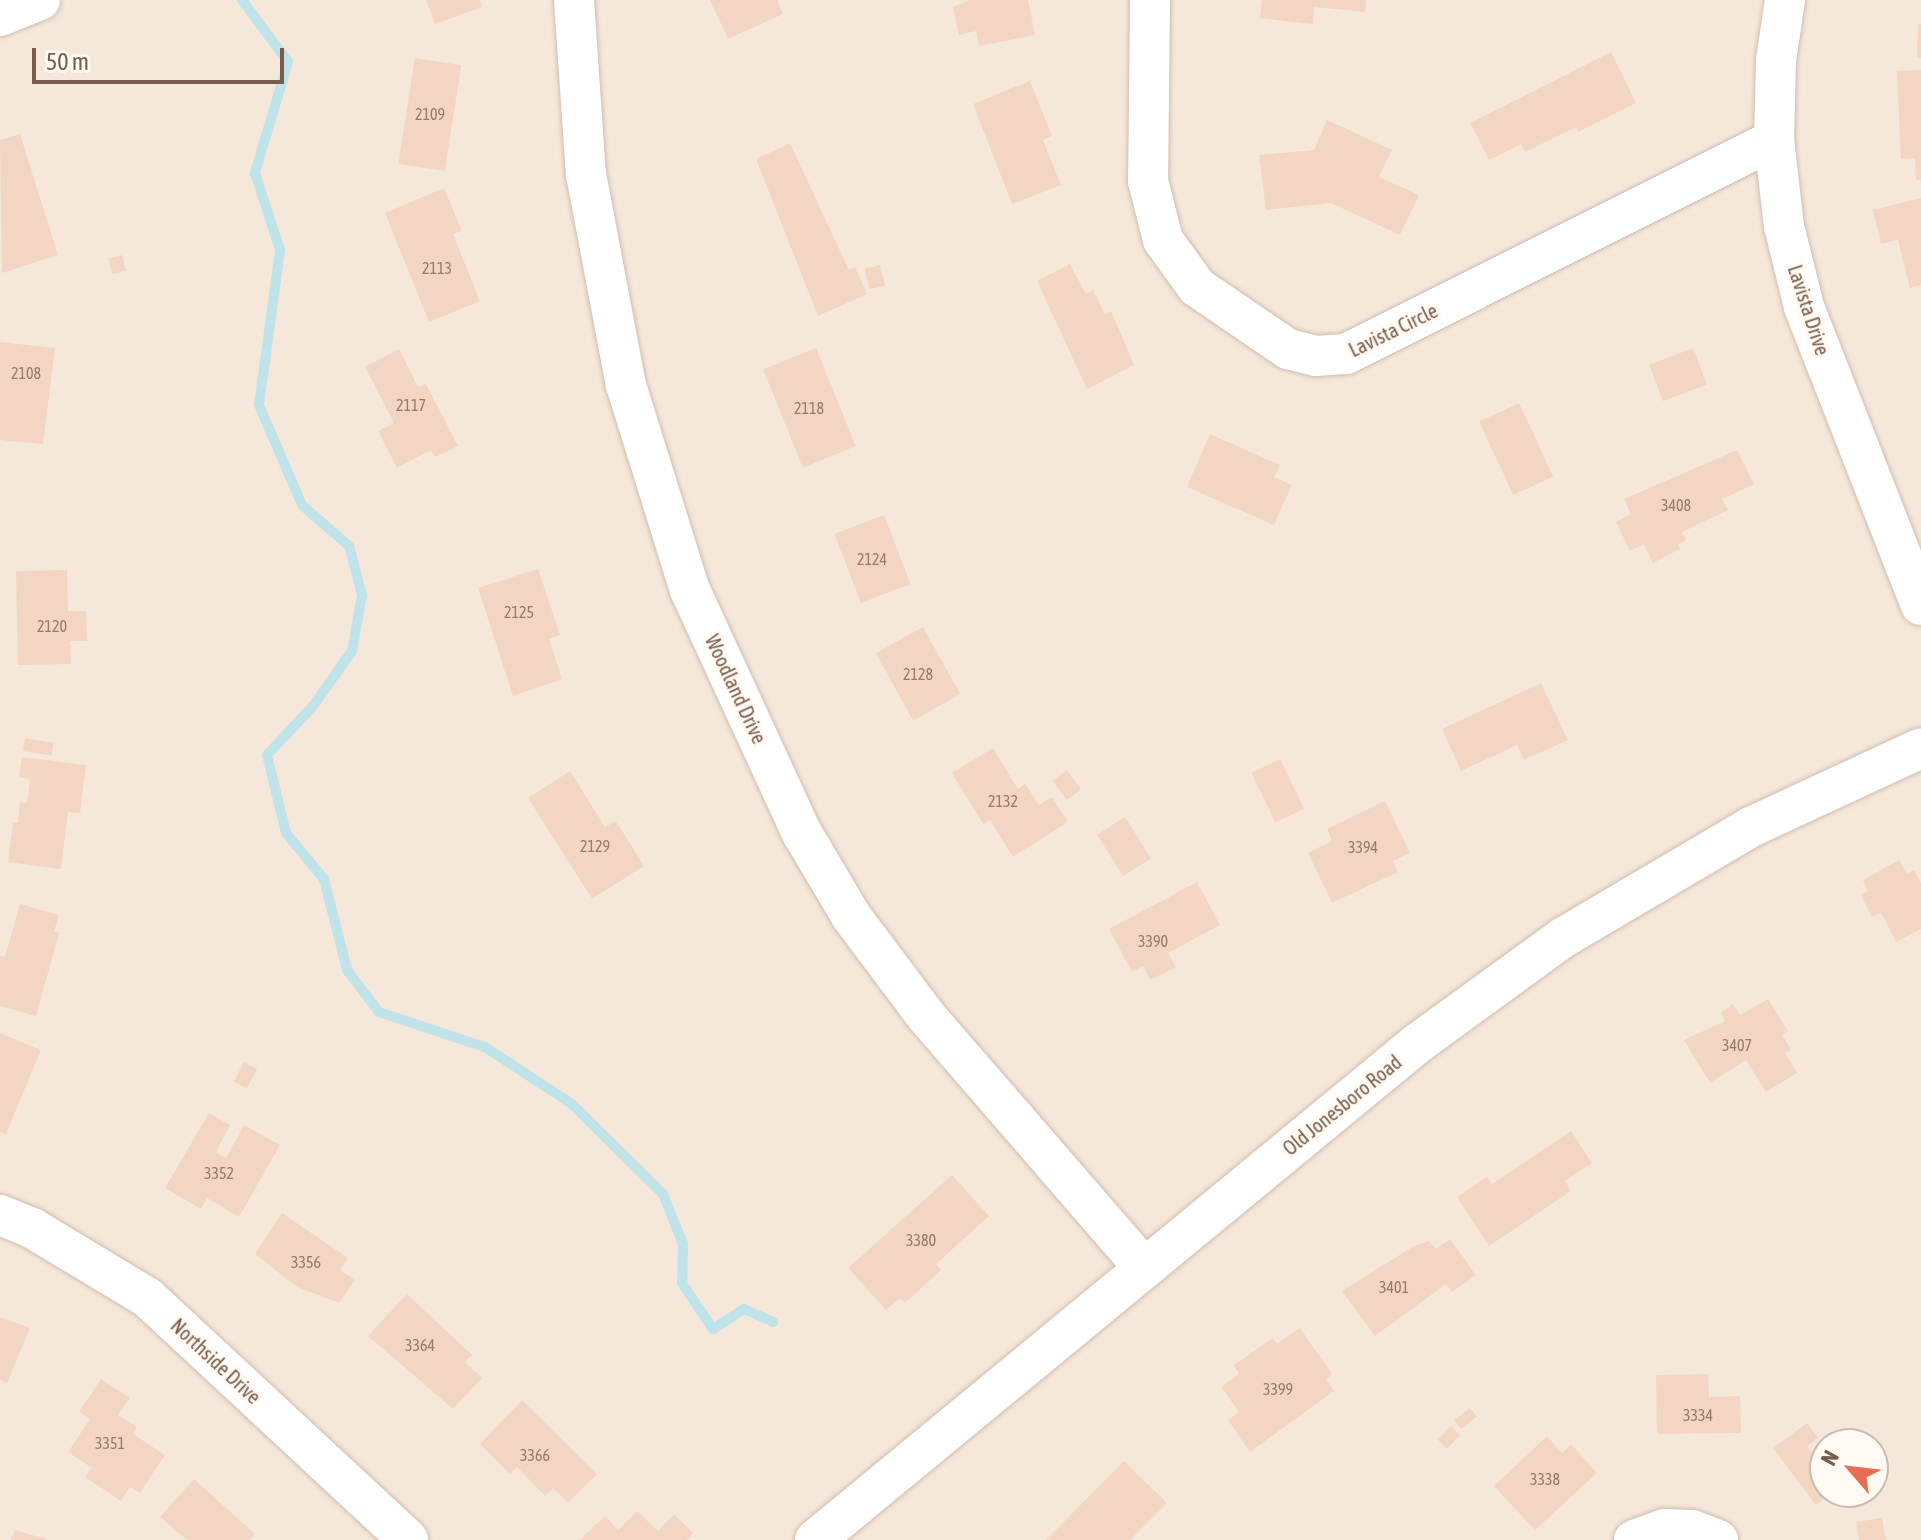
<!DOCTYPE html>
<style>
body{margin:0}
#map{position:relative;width:1921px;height:1540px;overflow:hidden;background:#fdf6ec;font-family:"Asap Condensed",sans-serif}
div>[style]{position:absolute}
.residential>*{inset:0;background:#f5e8da}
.stream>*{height:10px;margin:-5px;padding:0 5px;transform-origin:5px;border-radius:5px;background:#bfe3e8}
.building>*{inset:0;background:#f3d5c3;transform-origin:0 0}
.roads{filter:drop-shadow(0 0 2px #d1beb0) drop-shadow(0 0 2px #d1beb0)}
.street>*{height:40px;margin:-20px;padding:0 20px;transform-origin:20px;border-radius:20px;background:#fff}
span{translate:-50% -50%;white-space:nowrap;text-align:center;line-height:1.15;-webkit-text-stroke:7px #fffaf3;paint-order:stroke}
.number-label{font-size:16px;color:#987a6a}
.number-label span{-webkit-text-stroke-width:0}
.street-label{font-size:20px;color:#7a5c4d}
.north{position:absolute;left:1809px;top:1428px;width:80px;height:80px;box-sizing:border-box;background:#fffaf3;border:2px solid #cabbb1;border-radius:50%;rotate:298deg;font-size:22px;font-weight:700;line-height:32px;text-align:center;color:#7a5c4d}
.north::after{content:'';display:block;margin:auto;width:28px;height:36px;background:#e76f51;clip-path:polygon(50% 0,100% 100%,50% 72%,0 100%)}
.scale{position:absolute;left:32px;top:48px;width:252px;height:36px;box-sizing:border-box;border:4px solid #7a5c4d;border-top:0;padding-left:10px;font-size:24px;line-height:28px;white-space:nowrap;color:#7a5c4d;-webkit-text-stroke:6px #fffaf3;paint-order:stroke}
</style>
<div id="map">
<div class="residential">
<div style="clip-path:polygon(evenodd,0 0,1921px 0,1921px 1540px,0 1540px,0 0,1825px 1444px,1873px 1444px,1873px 1492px,1825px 1492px,1825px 1444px)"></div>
</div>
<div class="stream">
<div style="left:242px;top:0;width:77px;rotate:53.4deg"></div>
<div style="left:288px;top:62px;width:116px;rotate:106.6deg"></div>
<div style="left:255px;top:173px;width:81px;rotate:72deg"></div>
<div style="left:280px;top:250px;width:156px;rotate:97.7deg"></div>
<div style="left:259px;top:405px;width:109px;rotate:66.7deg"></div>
<div style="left:302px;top:505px;width:62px;rotate:41.1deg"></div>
<div style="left:349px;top:546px;width:51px;rotate:75.1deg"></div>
<div style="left:362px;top:595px;width:57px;rotate:100.1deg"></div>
<div style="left:352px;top:651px;width:67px;rotate:125.3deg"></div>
<div style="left:313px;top:706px;width:67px;rotate:133.2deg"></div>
<div style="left:267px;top:755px;width:80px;rotate:76.3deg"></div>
<div style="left:286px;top:833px;width:60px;rotate:50.4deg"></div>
<div style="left:324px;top:879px;width:94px;rotate:75.8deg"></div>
<div style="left:347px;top:970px;width:53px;rotate:52.7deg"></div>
<div style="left:379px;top:1012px;width:112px;rotate:18.3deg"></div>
<div style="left:485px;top:1047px;width:104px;rotate:33.2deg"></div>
<div style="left:572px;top:1104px;width:128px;rotate:44.7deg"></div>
<div style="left:663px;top:1194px;width:54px;rotate:68.2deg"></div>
<div style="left:683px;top:1244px;width:39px;rotate:91deg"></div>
<div style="left:682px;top:1283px;width:55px;rotate:56deg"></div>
<div style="left:713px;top:1329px;width:37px;rotate:-33deg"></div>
<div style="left:744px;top:1309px;width:32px;rotate:24deg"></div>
</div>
<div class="building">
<div style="clip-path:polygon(426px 0,480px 0,482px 7px,435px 24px)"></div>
<div style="clip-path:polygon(710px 0,777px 0,783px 14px,728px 39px)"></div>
<div style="clip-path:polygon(970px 0,1028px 0,1035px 35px,979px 46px,976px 31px,959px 35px,953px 7px)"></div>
<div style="clip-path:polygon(1262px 0,1366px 0,1365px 12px,1314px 7px,1313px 24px,1260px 18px)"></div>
<div style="clip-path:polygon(1918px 24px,1921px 24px,1921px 58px,1917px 58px)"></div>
<div style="clip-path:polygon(1611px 52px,1636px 103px,1578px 132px,1576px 127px,1525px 152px,1521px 144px,1489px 160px,1470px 123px)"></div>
<div style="left:415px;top:58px;width:47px;height:107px;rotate:9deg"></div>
<div style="clip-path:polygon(1921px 70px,1921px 180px,1916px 180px,1915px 158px,1901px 159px,1897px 71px)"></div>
<div style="clip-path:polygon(1030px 81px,1052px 136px,1043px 140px,1061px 185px,1012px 204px,973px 104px)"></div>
<div style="clip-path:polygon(1327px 120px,1392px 150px,1379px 177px,1419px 195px,1400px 235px,1331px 203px,1266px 210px,1259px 155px,1314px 150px)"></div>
<div style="clip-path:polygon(20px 134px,58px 255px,2px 273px,0 140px)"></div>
<div style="clip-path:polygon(790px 143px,849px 270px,855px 267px,867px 294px,818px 316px,756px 159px)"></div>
<div style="clip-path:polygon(444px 188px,462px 231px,453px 234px,480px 301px,429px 322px,385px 213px)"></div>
<div style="clip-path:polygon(1921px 198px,1921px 285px,1910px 288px,1898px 240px,1881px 244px,1873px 210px)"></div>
<div style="left:122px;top:255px;width:16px;height:14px;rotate:76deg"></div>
<div style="clip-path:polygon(1070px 264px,1086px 294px,1093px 290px,1105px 314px,1111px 311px,1134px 365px,1087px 389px,1037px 281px)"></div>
<div style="left:880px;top:265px;width:21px;height:16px;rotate:76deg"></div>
<div style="clip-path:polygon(0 342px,55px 348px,43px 444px,0 440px)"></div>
<div style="left:816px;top:348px;width:106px;height:57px;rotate:68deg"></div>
<div style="left:1693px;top:348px;width:39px;height:47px;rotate:69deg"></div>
<div style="clip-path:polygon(399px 349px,418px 387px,426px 384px,458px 446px,435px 457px,431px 450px,397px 468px,378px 431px,394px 423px,365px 367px)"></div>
<div style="left:1519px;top:403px;width:81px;height:44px;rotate:65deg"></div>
<div style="clip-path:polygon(1210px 434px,1280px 465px,1274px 477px,1292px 485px,1274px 525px,1187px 487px)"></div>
<div style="clip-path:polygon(1737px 450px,1754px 484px,1722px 499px,1728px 510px,1682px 532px,1686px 540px,1678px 545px,1680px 549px,1653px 563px,1644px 544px,1630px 551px,1616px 522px,1631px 514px,1624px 499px)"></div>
<div style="left:884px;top:515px;width:74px;height:53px;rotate:69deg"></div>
<div style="clip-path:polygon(538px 569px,560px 635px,549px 639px,562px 679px,513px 696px,478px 588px)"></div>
<div style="clip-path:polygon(67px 570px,68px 611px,86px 611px,87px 641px,70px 641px,71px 664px,18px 665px,16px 571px)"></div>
<div style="left:923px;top:627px;width:77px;height:54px;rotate:61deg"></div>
<div style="clip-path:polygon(1541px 683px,1568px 740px,1524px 760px,1517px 745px,1461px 771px,1442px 729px)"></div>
<div style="left:25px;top:738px;width:29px;height:13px;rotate:10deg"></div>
<div style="clip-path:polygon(993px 748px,1018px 789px,1025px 784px,1039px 805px,1052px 797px,1068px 822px,1013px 857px,990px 820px,983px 824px,952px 773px)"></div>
<div style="clip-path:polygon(22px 757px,86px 765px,80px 813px,68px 812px,61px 869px,8px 862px,13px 823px,18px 823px,20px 802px,27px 803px,30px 779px,19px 777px)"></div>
<div style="left:1280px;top:759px;width:55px;height:32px;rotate:64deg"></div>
<div style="left:1067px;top:770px;width:24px;height:18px;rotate:54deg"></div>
<div style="clip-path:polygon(570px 771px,605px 827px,616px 821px,644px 866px,592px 899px,528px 798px)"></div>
<div style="clip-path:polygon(1385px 801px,1410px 853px,1393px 861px,1398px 872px,1332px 903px,1308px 853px,1332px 841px,1327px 829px)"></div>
<div style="left:1125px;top:817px;width:49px;height:33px;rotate:58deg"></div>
<div style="clip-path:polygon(1899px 860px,1907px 874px,1914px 870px,1921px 883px,1921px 929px,1896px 942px,1881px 913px,1872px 917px,1861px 895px,1868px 891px,1863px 880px)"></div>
<div style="clip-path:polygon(1197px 882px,1220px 925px,1168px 953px,1176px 967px,1150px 980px,1143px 966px,1132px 972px,1109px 929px)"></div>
<div style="clip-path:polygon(20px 904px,59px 915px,54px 932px,59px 933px,36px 1016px,0 1006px,0 956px,5px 957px)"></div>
<div style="clip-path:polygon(1768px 999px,1788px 1031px,1782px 1035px,1791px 1050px,1785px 1053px,1797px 1073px,1766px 1092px,1746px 1060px,1710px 1083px,1684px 1040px,1725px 1021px,1721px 1013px,1733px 1004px,1740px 1015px)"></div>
<div style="clip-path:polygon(0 1033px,41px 1050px,6px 1134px,0 1132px)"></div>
<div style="left:244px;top:1062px;width:15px;height:22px;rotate:28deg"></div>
<div style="clip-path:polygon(209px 1113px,230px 1125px,216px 1152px,226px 1158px,244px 1125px,280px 1145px,239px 1217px,207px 1198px,201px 1209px,165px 1188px)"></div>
<div style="clip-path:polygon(1571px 1131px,1592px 1163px,1565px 1181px,1571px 1191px,1489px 1246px,1457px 1197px,1487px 1177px,1492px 1184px)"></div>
<div style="clip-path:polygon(952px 1175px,989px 1216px,936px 1264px,941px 1270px,905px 1303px,900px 1298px,886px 1310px,848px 1268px)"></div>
<div style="clip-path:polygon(282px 1213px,348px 1258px,340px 1270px,355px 1280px,339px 1303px,297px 1287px,255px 1254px)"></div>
<div style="clip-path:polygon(1450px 1239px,1476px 1275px,1452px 1292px,1446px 1284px,1375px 1336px,1342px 1291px,1414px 1246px,1429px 1241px,1436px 1249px)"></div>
<div style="clip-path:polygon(407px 1294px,472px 1355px,465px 1362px,482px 1378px,453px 1409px,368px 1336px)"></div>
<div style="clip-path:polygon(0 1317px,30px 1328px,7px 1383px,0 1380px)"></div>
<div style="clip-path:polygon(1300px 1328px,1332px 1374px,1326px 1379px,1334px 1391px,1250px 1452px,1228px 1420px,1239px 1412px,1221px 1387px,1239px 1374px,1234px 1365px,1273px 1338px,1277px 1344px)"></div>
<div style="clip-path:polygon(1708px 1374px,1709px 1397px,1740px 1396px,1741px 1433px,1657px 1434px,1656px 1375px)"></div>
<div style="clip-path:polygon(101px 1379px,130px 1398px,118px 1415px,137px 1427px,133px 1434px,165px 1455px,140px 1493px,130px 1487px,121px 1501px,85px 1477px,92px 1468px,68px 1452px,90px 1419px,79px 1412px)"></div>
<div style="clip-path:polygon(522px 1400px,597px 1474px,568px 1503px,553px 1488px,545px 1496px,517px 1467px,510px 1474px,480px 1444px)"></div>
<div style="left:1470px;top:1408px;width:11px;height:20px;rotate:52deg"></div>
<div style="clip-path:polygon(1807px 1423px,1818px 1438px,1807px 1446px,1813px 1455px,1825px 1447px,1825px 1492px,1864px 1492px,1852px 1501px,1848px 1495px,1839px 1502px,1832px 1492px,1816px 1505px,1773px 1448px)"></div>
<div style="left:1451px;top:1426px;width:13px;height:19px;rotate:45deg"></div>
<div style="clip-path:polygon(1547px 1436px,1562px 1453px,1571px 1444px,1597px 1473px,1535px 1530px,1494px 1486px)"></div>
<div style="clip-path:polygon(1124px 1461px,1167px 1503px,1130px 1540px,1046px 1540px)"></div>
<div style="clip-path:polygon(194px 1479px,255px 1534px,249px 1540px,187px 1540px,160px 1517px)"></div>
<div style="clip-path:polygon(637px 1511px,658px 1531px,674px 1514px,693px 1533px,687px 1540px,580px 1540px,605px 1516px,618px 1530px)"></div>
<div style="clip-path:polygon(1882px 1518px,1886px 1540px,1859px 1540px,1856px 1522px)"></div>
<div style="clip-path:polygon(15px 1530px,46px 1539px,45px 1540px,11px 1540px)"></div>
</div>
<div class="roads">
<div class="street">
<div style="left:574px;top:0;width:174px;rotate:86.1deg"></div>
<div style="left:586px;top:174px;width:215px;rotate:79.3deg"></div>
<div style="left:626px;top:385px;width:215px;rotate:72.7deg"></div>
<div style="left:690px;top:590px;width:268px;rotate:65.3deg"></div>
<div style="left:802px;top:833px;width:96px;rotate:59.4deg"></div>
<div style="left:851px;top:916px;width:125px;rotate:53.1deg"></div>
<div style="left:926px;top:1016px;width:333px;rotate:49.1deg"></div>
<div style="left:1150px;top:0;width:181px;rotate:90.6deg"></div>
<div style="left:1148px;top:181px;width:61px;rotate:75.7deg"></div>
<div style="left:1163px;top:240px;width:58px;rotate:54.1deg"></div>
<div style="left:1197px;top:287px;width:110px;rotate:34.3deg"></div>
<div style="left:1288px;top:349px;width:29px;rotate:14deg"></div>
<div style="left:1316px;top:356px;width:30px;rotate:-4deg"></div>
<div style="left:1346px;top:354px;width:479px;rotate:-26.6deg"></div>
<div style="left:1785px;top:0;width:61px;rotate:98.5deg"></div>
<div style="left:1776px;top:60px;width:80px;rotate:91.4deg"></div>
<div style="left:1774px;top:140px;width:87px;rotate:83.4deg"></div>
<div style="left:1784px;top:226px;width:83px;rotate:76.1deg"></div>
<div style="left:1804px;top:307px;width:320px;rotate:68.6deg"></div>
<div style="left:0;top:16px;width:43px;rotate:-21.8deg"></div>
<div style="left:0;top:1215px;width:35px;rotate:22deg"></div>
<div style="left:32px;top:1228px;width:135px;rotate:31.1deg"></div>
<div style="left:148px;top:1298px;width:355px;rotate:42.9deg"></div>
<div style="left:815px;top:1540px;width:781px;rotate:-39.5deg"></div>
<div style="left:1418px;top:1043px;width:180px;rotate:-36deg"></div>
<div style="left:1564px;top:937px;width:217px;rotate:-30.5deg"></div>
<div style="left:1751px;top:827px;width:187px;rotate:-24.9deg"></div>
<div style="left:1634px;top:1540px;width:33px;rotate:-20deg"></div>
<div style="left:1665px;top:1529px;width:27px;rotate:2deg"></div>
<div style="left:1692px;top:1530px;width:28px;rotate:21deg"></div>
</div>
</div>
<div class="number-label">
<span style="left:430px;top:114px">2109</span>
<span style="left:437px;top:268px">2113</span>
<span style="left:26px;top:373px">2108</span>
<span style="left:411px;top:405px">2117</span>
<span style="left:809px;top:408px">2118</span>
<span style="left:1676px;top:505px">3408</span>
<span style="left:872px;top:559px">2124</span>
<span style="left:519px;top:612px">2125</span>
<span style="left:52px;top:626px">2120</span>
<span style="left:918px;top:674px">2128</span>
<span style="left:1003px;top:801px">2132</span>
<span style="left:595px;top:846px">2129</span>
<span style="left:1363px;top:847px">3394</span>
<span style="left:1153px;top:941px">3390</span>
<span style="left:1737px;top:1045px">3407</span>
<span style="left:219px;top:1173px">3352</span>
<span style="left:921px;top:1240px">3380</span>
<span style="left:306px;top:1262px">3356</span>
<span style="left:1394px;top:1287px">3401</span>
<span style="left:420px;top:1345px">3364</span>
<span style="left:1278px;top:1389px">3399</span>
<span style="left:1698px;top:1415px">3334</span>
<span style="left:110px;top:1443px">3351</span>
<span style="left:535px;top:1455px">3366</span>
<span style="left:1545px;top:1479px">3338</span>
</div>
<div class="street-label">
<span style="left:1809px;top:310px;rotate:72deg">Lavista Drive</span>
<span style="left:1393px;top:330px;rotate:-26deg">Lavista Circle</span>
<span style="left:736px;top:689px;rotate:65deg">Woodland Drive</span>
<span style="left:1342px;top:1105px;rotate:-39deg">Old Jonesboro Road</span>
<span style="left:216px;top:1361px;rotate:43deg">Northside Drive</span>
</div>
<div class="north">N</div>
<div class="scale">50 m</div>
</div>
